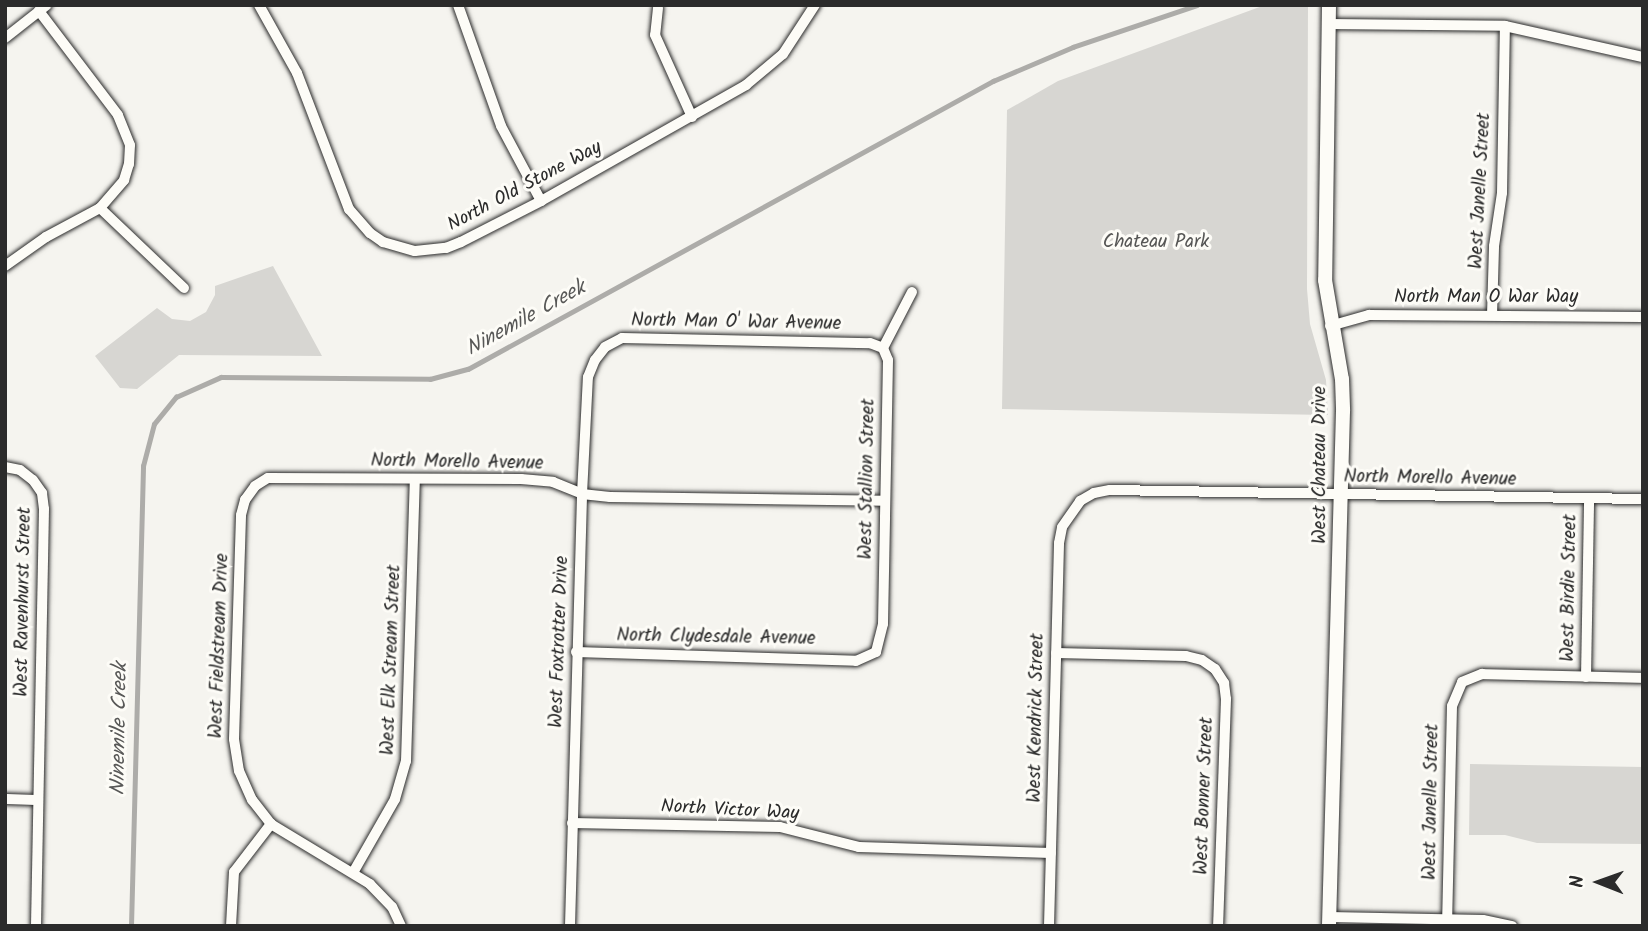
<!DOCTYPE html>
<style>
body{margin:0}
#map{position:relative;width:1648px;height:931px;overflow:hidden;background:#f5f4ef;font-family:Kalam,sans-serif}
div>[style]{position:absolute}
.green>*{inset:0;background:#d7d6d2}
.stream>*{height:4.5px;margin:-2.25px;padding:0 2.25px;transform-origin:2.25px;border-radius:2.25px;background:#adaca9}
.roads{filter:drop-shadow(0 0 2px #2b2b2b) drop-shadow(0 0 2px #2b2b2b)}
.minor>*{height:10px;margin:-5px;padding:0 5px;transform-origin:5px;border-radius:5px;background:#fdfcf7}
.tertiary>*{height:14px;margin:-7px;padding:0 7px;transform-origin:7px;border-radius:7px;background:#fdfcf7}
span{translate:-50% -50%;white-space:nowrap;text-align:center;line-height:1.15;-webkit-text-stroke:6px #fdfcf7;paint-order:stroke}
.street-label{font-size:19px;color:#2b2b2b}
.park-label{font-size:19px;color:#565655}
.water-label{font-size:21px;color:#585857;font-style:italic}
.frame{position:absolute;inset:0;border:7px solid #2b2b2b;pointer-events:none}
.north{position:absolute;left:1564px;top:847px;width:70px;height:70px;-webkit-text-stroke:5px #fdfcf7;paint-order:stroke;rotate:271deg;font-size:19px;font-weight:700;line-height:28px;text-align:center;color:#2b2b2b}
.north::after{content:'';display:block;margin:auto;width:24px;height:32px;background:#2b2b2b;clip-path:polygon(50% 0,100% 100%,50% 72%,0 100%)}
</style>
<div id="map">
<div class="green">
<div style="clip-path:polygon(1265px 5px,1308px 5px,1307px 289px,1310px 324px,1326px 380px,1328px 415px,1002px 409px,1007px 110px,1058px 81px)"></div>
<div style="clip-path:polygon(273px 266px,322px 356px,179px 355px,137px 389px,120px 388px,95px 356px,157px 308px,172px 319px,190px 321px,206px 312px,215px 295px,215px 286px)"></div>
<div style="clip-path:polygon(1470px 764px,1643px 767px,1643px 844px,1537px 843px,1505px 835px,1469px 835px)"></div>
</div>
<div class="stream">
<div style="left:131px;top:926px;width:460px;rotate:-88.5deg"></div>
<div style="left:143px;top:466px;width:43px;rotate:-75.3deg"></div>
<div style="left:154px;top:424px;width:35px;rotate:-51deg"></div>
<div style="left:176px;top:397px;width:49px;rotate:-24deg"></div>
<div style="left:221px;top:377px;width:209px;rotate:0.5deg"></div>
<div style="left:430px;top:379px;width:39px;rotate:-15deg"></div>
<div style="left:468px;top:369px;width:599px;rotate:-28.75deg"></div>
<div style="left:993px;top:81px;width:87px;rotate:-23deg"></div>
<div style="left:1073px;top:47px;width:131px;rotate:-18.7deg"></div>
</div>
<div class="roads">
<div class="minor">
<div style="left:259px;top:5px;width:78px;rotate:60.8deg"></div>
<div style="left:297px;top:73px;width:146px;rotate:69.1deg"></div>
<div style="left:349px;top:209px;width:32px;rotate:49deg"></div>
<div style="left:370px;top:233px;width:16px;rotate:35deg"></div>
<div style="left:383px;top:242px;width:33px;rotate:16deg"></div>
<div style="left:415px;top:251px;width:31px;rotate:-6deg"></div>
<div style="left:446px;top:248px;width:16px;rotate:-22deg"></div>
<div style="left:461px;top:242px;width:90px;rotate:-27.1deg"></div>
<div style="left:541px;top:201px;width:236px;rotate:-29.5deg"></div>
<div style="left:746px;top:85px;width:48px;rotate:-40deg"></div>
<div style="left:783px;top:54px;width:59px;rotate:-56.9deg"></div>
<div style="left:458px;top:5px;width:128px;rotate:70.4deg"></div>
<div style="left:501px;top:126px;width:85px;rotate:61.9deg"></div>
<div style="left:658px;top:8px;width:27px;rotate:96deg"></div>
<div style="left:655px;top:35px;width:90px;rotate:65.7deg"></div>
<div style="left:1328px;top:24px;width:177px;rotate:0.6deg"></div>
<div style="left:1505px;top:26px;width:141px;rotate:12.7deg"></div>
<div style="left:5px;top:38px;width:53px;rotate:-38.2deg"></div>
<div style="left:100px;top:208px;width:116px;rotate:43.6deg"></div>
<div style="left:5px;top:266px;width:50px;rotate:-35.3deg"></div>
<div style="left:46px;top:237px;width:61px;rotate:-28.2deg"></div>
<div style="left:100px;top:208px;width:37px;rotate:-49deg"></div>
<div style="left:124px;top:180px;width:17px;rotate:-73deg"></div>
<div style="left:129px;top:164px;width:19px;rotate:-87deg"></div>
<div style="left:130px;top:145px;width:32px;rotate:-112deg"></div>
<div style="left:118px;top:115px;width:131px;rotate:-127.2deg"></div>
<div style="left:1492px;top:315px;width:69px;rotate:-88.3deg"></div>
<div style="left:1494px;top:246px;width:54px;rotate:-81.4deg"></div>
<div style="left:1502px;top:193px;width:167px;rotate:-89deg"></div>
<div style="left:1330px;top:326px;width:41px;rotate:-15.8deg"></div>
<div style="left:1369px;top:315px;width:274px;rotate:0.4deg"></div>
<div style="left:5px;top:467px;width:15px;rotate:11deg"></div>
<div style="left:20px;top:470px;width:16px;rotate:38deg"></div>
<div style="left:33px;top:480px;width:16px;rotate:55deg"></div>
<div style="left:42px;top:493px;width:16px;rotate:83deg"></div>
<div style="left:44px;top:509px;width:417px;rotate:91.1deg"></div>
<div style="left:576px;top:652px;width:280px;rotate:1.8deg"></div>
<div style="left:856px;top:661px;width:22px;rotate:-24deg"></div>
<div style="left:876px;top:652px;width:29px;rotate:-76deg"></div>
<div style="left:883px;top:624px;width:107px;rotate:-88.9deg"></div>
<div style="left:885px;top:517px;width:157px;rotate:-88.9deg"></div>
<div style="left:888px;top:360px;width:13px;rotate:-113deg"></div>
<div style="left:883px;top:348px;width:63px;rotate:-62.6deg"></div>
<div style="left:1056px;top:653px;width:130px;rotate:1.3deg"></div>
<div style="left:1186px;top:656px;width:16px;rotate:14deg"></div>
<div style="left:1202px;top:660px;width:16px;rotate:35deg"></div>
<div style="left:1215px;top:669px;width:17px;rotate:57deg"></div>
<div style="left:1224px;top:683px;width:16px;rotate:83deg"></div>
<div style="left:1226px;top:699px;width:227px;rotate:92deg"></div>
<div style="left:1586px;top:677px;width:178px;rotate:-89deg"></div>
<div style="left:5px;top:799px;width:33px;rotate:2deg"></div>
<div style="left:572px;top:823px;width:208px;rotate:1.1deg"></div>
<div style="left:780px;top:827px;width:81px;rotate:14.2deg"></div>
<div style="left:859px;top:847px;width:192px;rotate:1.8deg"></div>
<div style="left:354px;top:871px;width:83px;rotate:-60.3deg"></div>
<div style="left:395px;top:799px;width:40px;rotate:-74deg"></div>
<div style="left:406px;top:761px;width:281px;rotate:-88.2deg"></div>
<div style="left:1329px;top:917px;width:154px;rotate:1.1deg"></div>
<div style="left:1483px;top:920px;width:30px;rotate:12deg"></div>
<div style="left:231px;top:926px;width:54px;rotate:-86.8deg"></div>
<div style="left:234px;top:872px;width:61px;rotate:-52.4deg"></div>
<div style="left:401px;top:926px;width:21px;rotate:-115deg"></div>
<div style="left:392px;top:907px;width:32px;rotate:-134deg"></div>
<div style="left:370px;top:884px;width:116px;rotate:-148.8deg"></div>
<div style="left:271px;top:824px;width:31px;rotate:-128deg"></div>
<div style="left:252px;top:800px;width:32px;rotate:-114deg"></div>
<div style="left:239px;top:771px;width:32px;rotate:-99deg"></div>
<div style="left:234px;top:739px;width:224px;rotate:-88.2deg"></div>
<div style="left:241px;top:515px;width:16px;rotate:-75deg"></div>
<div style="left:245px;top:500px;width:17px;rotate:-54deg"></div>
<div style="left:255px;top:486px;width:15px;rotate:-32deg"></div>
<div style="left:268px;top:478px;width:253px;rotate:0.2deg"></div>
<div style="left:521px;top:479px;width:32px;rotate:5deg"></div>
<div style="left:553px;top:482px;width:31px;rotate:22deg"></div>
<div style="left:582px;top:494px;width:28px;rotate:6deg"></div>
<div style="left:610px;top:497px;width:275px;rotate:0.8deg"></div>
<div style="left:570px;top:926px;width:432px;rotate:-88.4deg"></div>
<div style="left:582px;top:494px;width:117px;rotate:-87.1deg"></div>
<div style="left:588px;top:377px;width:18px;rotate:-68deg"></div>
<div style="left:595px;top:360px;width:16px;rotate:-52deg"></div>
<div style="left:605px;top:347px;width:19px;rotate:-28deg"></div>
<div style="left:622px;top:338px;width:248px;rotate:1.2deg"></div>
<div style="left:870px;top:343px;width:14px;rotate:21deg"></div>
<div style="left:1049px;top:926px;width:383px;rotate:-88.5deg"></div>
<div style="left:1059px;top:543px;width:16px;rotate:-79deg"></div>
<div style="left:1062px;top:527px;width:32px;rotate:-55deg"></div>
<div style="left:1080px;top:501px;width:16px;rotate:-30deg"></div>
<div style="left:1094px;top:493px;width:16px;rotate:-11deg"></div>
<div style="left:1110px;top:490px;width:533px;rotate:0.97deg"></div>
<div style="left:1447px;top:926px;width:220px;rotate:-88.7deg"></div>
<div style="left:1452px;top:706px;width:26px;rotate:-67deg"></div>
<div style="left:1462px;top:682px;width:22px;rotate:-22deg"></div>
<div style="left:1482px;top:674px;width:161px;rotate:1.4deg"></div>
</div>
<div class="tertiary">
<div style="left:1329px;top:5px;width:275px;rotate:90.8deg"></div>
<div style="left:1325px;top:280px;width:100px;rotate:80.3deg"></div>
<div style="left:1342px;top:379px;width:32px;rotate:88deg"></div>
<div style="left:1343px;top:411px;width:515px;rotate:91.56deg"></div>
</div>
</div>
<div class="street-label">
<span style="left:525px;top:187px;rotate:-28deg">North Old Stone Way</span>
<span style="left:1481px;top:191px;rotate:-87deg">West Janelle Street</span>
<span style="left:1486px;top:298px">North Man O War Way</span>
<span style="left:736px;top:323px;rotate:1deg">North Man O' War Avenue</span>
<span style="left:457px;top:463px;rotate:1deg">North Morello Avenue</span>
<span style="left:1321px;top:465px;rotate:-90deg">West Chateau Drive</span>
<span style="left:868px;top:479px;rotate:-89deg">West Stallion Street</span>
<span style="left:1430px;top:479px;rotate:1deg">North Morello Avenue</span>
<span style="left:1570px;top:588px;rotate:-89deg">West Birdie Street</span>
<span style="left:24px;top:602px;rotate:-89deg">West Ravenhurst Street</span>
<span style="left:716px;top:638px;rotate:1deg">North Clydesdale Avenue</span>
<span style="left:560px;top:642px;rotate:-88deg">West Foxtrotter Drive</span>
<span style="left:220px;top:646px;rotate:-88deg">West Fieldstream Drive</span>
<span style="left:392px;top:660px;rotate:-88deg">West Elk Stream Street</span>
<span style="left:1037px;top:718px;rotate:-89deg">West Kendrick Street</span>
<span style="left:1205px;top:796px;rotate:-88deg">West Bonner Street</span>
<span style="left:1432px;top:802px;rotate:-89deg">West Janelle Street</span>
<span style="left:730px;top:811px;rotate:3deg">North Victor Way</span>
</div>
<div class="park-label">
<span style="left:1156px;top:243px">Chateau Park</span>
</div>
<div class="water-label">
<span style="left:526px;top:319px;rotate:-29deg">Ninemile Creek</span>
<span style="left:120px;top:729px;rotate:-89deg">Ninemile Creek</span>
</div>
<div class="frame"></div>
<div class="north">N</div>
</div>
